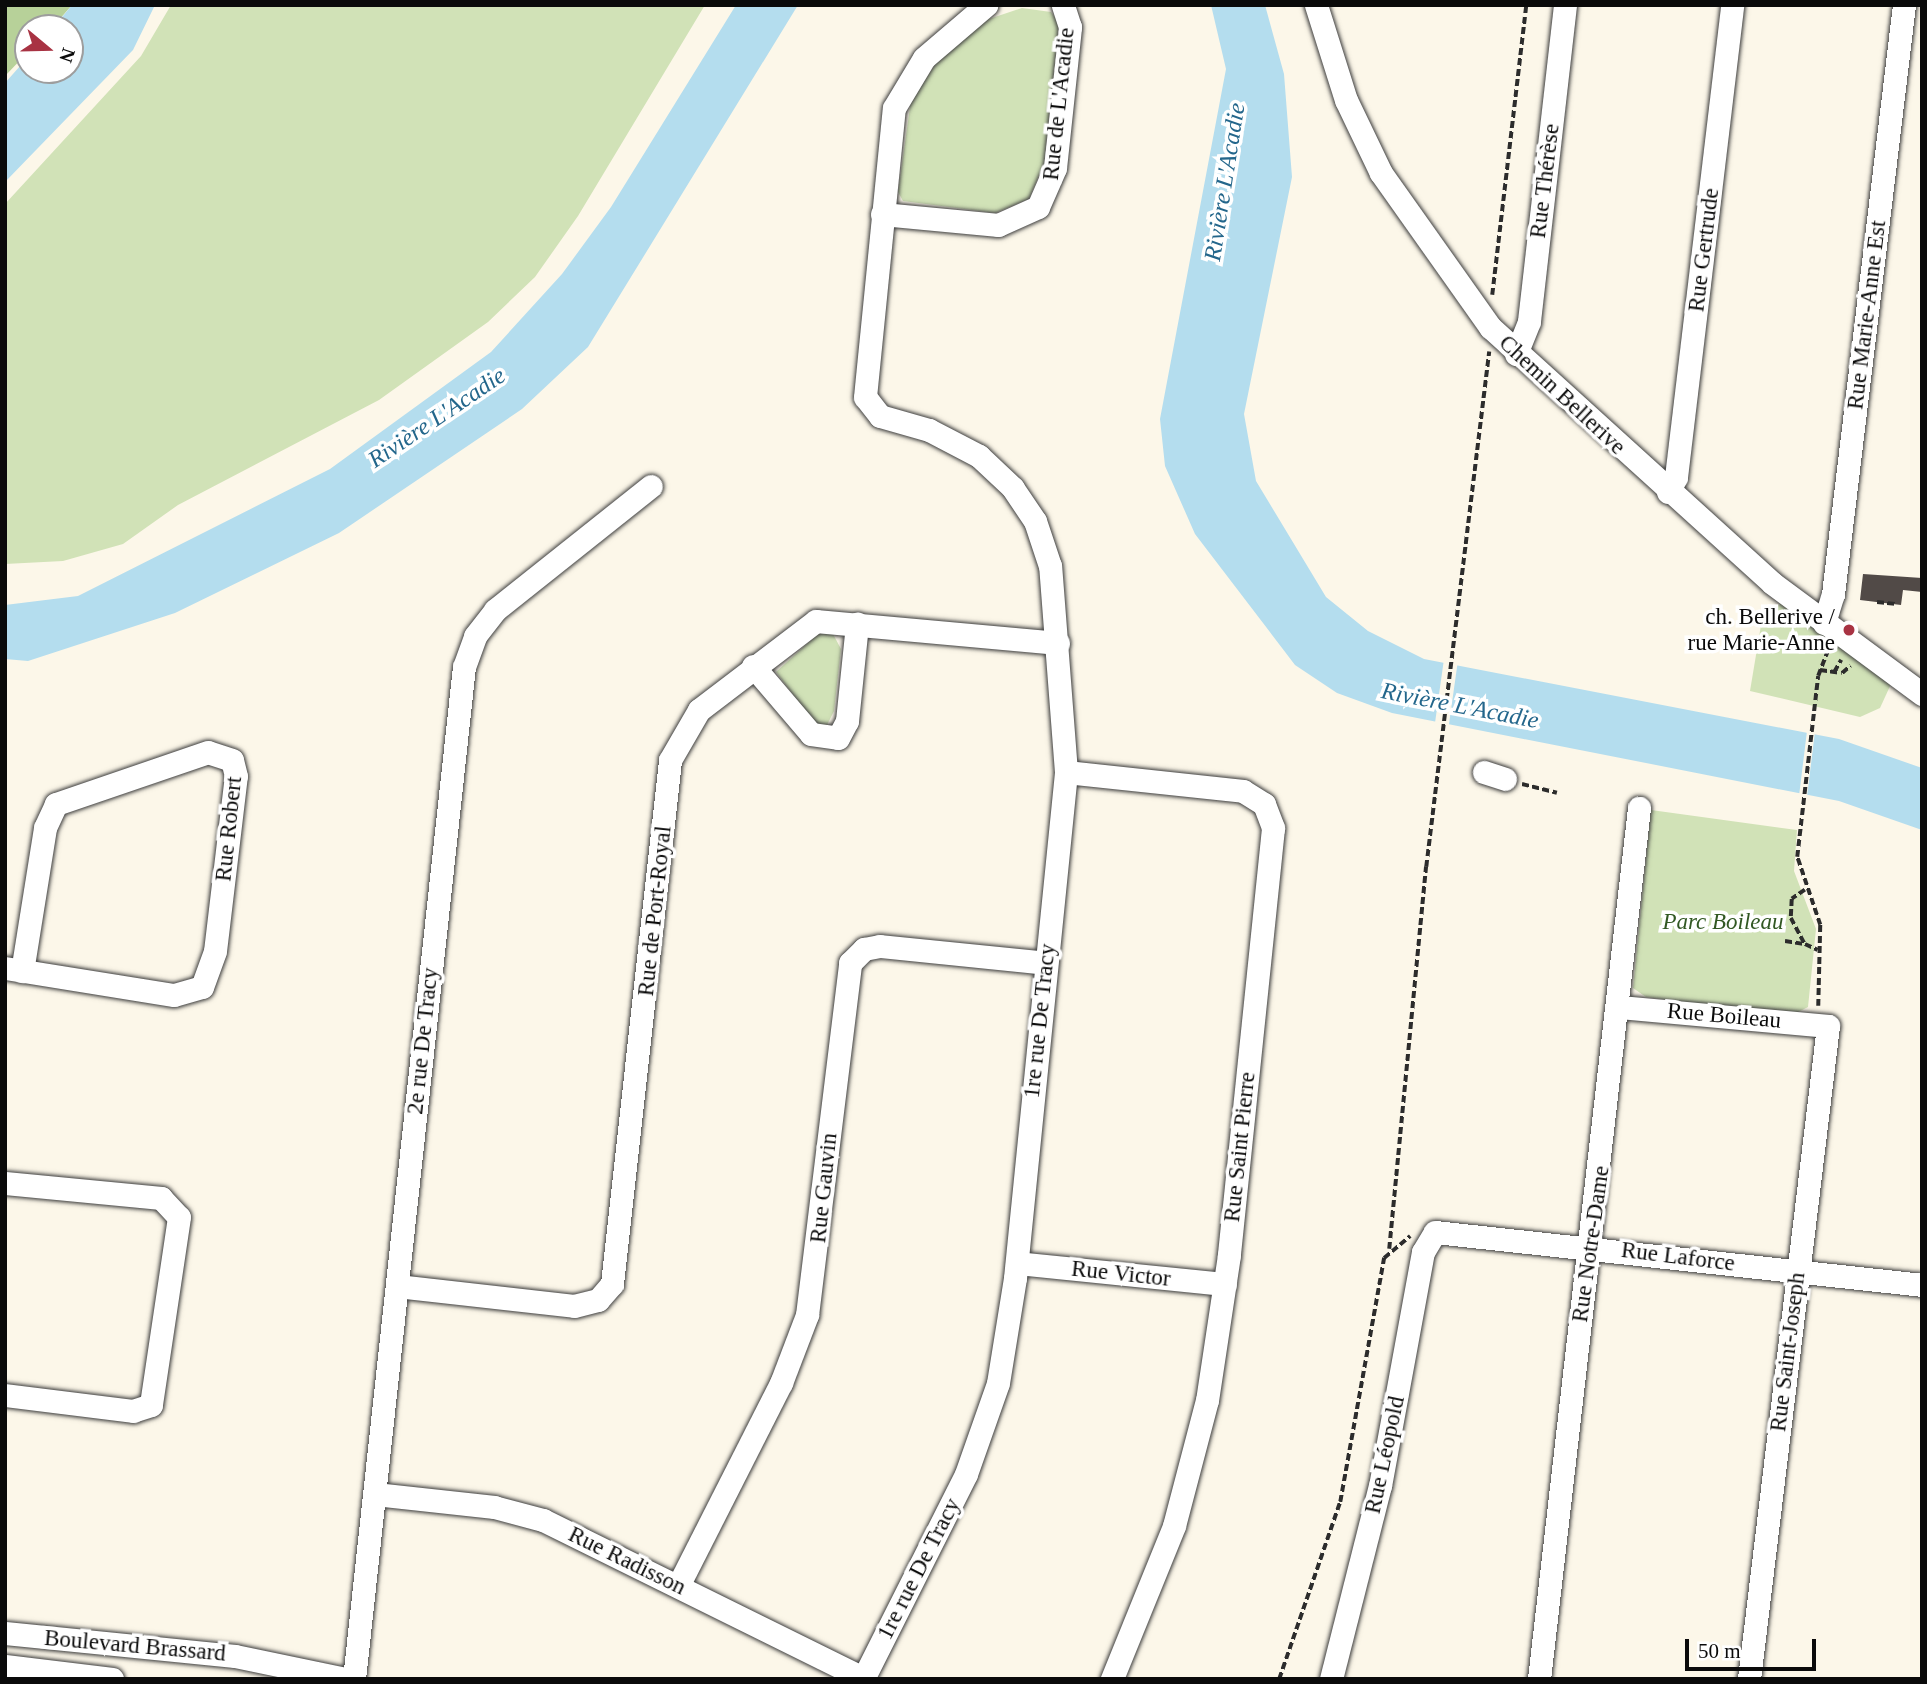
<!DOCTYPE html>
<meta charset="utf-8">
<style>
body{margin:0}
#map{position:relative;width:1927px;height:1684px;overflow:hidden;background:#fcf7e9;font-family:Georgia,serif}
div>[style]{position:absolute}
.green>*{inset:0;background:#d1e2b7}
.forest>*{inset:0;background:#b7d199}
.water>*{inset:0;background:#b4ddee}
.pier>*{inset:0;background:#fcf7e9;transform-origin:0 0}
.building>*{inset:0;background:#514a47}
.path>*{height:3.5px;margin-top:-1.75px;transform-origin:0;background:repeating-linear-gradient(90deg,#2c2c2c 0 7px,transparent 0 10.5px)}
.roads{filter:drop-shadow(0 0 2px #3d3d3d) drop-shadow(0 0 2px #3d3d3d)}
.minor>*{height:23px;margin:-11.5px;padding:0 11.5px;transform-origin:11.5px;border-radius:11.5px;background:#fff}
.dots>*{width:19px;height:19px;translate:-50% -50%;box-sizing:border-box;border:4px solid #fff;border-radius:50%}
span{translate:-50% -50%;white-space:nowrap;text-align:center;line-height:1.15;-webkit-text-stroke:7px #fff;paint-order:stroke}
.street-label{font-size:23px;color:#0a0a0a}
.poi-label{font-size:23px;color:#0a0a0a}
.right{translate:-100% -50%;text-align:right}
.park-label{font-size:23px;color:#325823;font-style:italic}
.water-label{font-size:24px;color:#23668b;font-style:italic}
.frame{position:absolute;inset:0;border:7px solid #0a0a0a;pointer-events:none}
.north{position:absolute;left:14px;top:14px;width:70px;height:70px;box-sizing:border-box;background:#fff;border:2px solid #9d9d9d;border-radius:50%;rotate:109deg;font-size:19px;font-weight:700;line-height:28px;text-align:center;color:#0a0a0a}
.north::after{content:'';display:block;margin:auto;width:24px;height:32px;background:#a83343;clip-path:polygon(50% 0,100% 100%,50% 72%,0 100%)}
.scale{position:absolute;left:1685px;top:1639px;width:131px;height:32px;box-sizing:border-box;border:4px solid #0a0a0a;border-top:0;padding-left:9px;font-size:21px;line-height:24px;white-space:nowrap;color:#0a0a0a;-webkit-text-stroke:5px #fff;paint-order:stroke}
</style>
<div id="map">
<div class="green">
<div style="clip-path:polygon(171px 5px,705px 5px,578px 216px,535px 277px,488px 322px,379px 400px,178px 505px,123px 544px,63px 561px,5px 564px,5px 204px,141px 56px)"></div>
<div style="clip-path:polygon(1022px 8px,1051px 12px,1059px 23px,1044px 163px,1029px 199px,995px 213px,903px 201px,898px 192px,911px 100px,937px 62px,983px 21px)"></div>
<div style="clip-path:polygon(1782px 603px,1891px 684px,1880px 708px,1860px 717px,1750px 691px,1763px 613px)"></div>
<div style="clip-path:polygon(820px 632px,833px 634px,841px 649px,834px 711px,826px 727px,816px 725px,776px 672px)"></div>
<div style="clip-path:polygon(1651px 810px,1797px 830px,1794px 871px,1816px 929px,1808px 1007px,1798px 1012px,1728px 1008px,1646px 997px,1633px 988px)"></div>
</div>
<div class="forest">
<div style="clip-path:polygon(5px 5px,72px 5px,52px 28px,28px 28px,28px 52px,5px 76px)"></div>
</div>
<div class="water">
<div style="clip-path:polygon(72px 5px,155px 5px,133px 50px,5px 182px,5px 83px,28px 57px,28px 70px,70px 70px,70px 28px,53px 28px)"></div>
<div style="clip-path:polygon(736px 5px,798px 5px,588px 347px,522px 409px,339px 533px,175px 613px,28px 661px,5px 659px,5px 605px,78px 596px,330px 469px,491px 352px,562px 274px,611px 207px)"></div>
<div style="clip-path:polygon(1211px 5px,1265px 5px,1284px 74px,1292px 177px,1244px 414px,1256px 481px,1326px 597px,1368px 631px,1424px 659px,1839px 739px,1922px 768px,1922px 830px,1839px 801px,1392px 713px,1337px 693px,1295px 665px,1195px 534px,1165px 466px,1160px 419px,1226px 69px)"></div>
</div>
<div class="pier">
<div style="left:1444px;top:659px;width:14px;height:67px;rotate:8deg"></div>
<div style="left:1807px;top:731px;width:8px;height:66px;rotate:7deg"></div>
</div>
<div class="building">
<div style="clip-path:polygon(1863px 574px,1922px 578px,1922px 592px,1903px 590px,1901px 605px,1860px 600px)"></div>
</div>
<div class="path">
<div style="left:1492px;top:295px;width:292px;rotate:-83.3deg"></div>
<div style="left:1877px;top:602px;width:18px;rotate:6deg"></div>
<div style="left:1820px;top:670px;width:22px;rotate:8deg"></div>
<div style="left:1842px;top:673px;width:11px;rotate:-41deg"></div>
<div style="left:1834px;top:672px;width:14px;rotate:-60deg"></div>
<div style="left:1522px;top:784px;width:36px;rotate:14deg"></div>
<div style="left:1805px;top:890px;width:16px;rotate:145deg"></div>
<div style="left:1792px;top:899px;width:19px;rotate:93deg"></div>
<div style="left:1791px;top:918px;width:30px;rotate:62deg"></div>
<div style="left:1805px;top:944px;width:14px;rotate:25deg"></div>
<div style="left:1785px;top:941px;width:20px;rotate:9deg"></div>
<div style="left:1818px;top:1006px;width:81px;rotate:-88.6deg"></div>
<div style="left:1820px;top:925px;width:72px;rotate:-108.7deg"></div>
<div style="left:1797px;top:857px;width:182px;rotate:-83.4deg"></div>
<div style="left:1818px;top:676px;width:30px;rotate:-69deg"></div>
<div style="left:1389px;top:1249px;width:384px;rotate:-84.5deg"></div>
<div style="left:1426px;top:867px;width:519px;rotate:-83.03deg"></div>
<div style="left:1279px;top:1679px;width:187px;rotate:-71deg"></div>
<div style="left:1340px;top:1502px;width:248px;rotate:-79.8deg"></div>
<div style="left:1384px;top:1258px;width:34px;rotate:-40deg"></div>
</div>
<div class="roads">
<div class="minor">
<div style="left:1316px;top:5px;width:100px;rotate:72.5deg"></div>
<div style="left:1346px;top:100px;width:81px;rotate:64.4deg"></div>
<div style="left:1381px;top:173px;width:189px;rotate:54.7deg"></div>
<div style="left:1490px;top:327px;width:381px;rotate:42.2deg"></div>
<div style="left:1772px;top:583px;width:187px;rotate:36.5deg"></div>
<div style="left:882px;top:214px;width:117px;rotate:5.4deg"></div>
<div style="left:998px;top:225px;width:44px;rotate:-24.2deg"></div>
<div style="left:1038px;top:207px;width:43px;rotate:-66.4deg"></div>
<div style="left:1055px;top:168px;width:142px;rotate:-83.9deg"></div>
<div style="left:1070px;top:27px;width:23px;rotate:-108deg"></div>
<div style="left:1516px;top:354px;width:35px;rotate:-68deg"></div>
<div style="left:1529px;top:321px;width:318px;rotate:-83.5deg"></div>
<div style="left:1668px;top:492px;width:17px;rotate:-62deg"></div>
<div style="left:1676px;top:477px;width:475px;rotate:-83.2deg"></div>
<div style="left:1824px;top:623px;width:30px;rotate:-73deg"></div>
<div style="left:1833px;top:594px;width:593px;rotate:-83.13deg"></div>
<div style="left:753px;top:666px;width:89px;rotate:49.5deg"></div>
<div style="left:811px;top:734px;width:27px;rotate:8deg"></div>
<div style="left:838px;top:738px;width:19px;rotate:-62deg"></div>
<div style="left:847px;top:721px;width:98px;rotate:-84.1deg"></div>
<div style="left:1066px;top:772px;width:178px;rotate:6.1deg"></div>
<div style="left:1243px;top:791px;width:25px;rotate:32deg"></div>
<div style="left:1264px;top:804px;width:26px;rotate:69deg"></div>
<div style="left:1273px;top:828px;width:429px;rotate:95.9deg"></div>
<div style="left:1229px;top:1255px;width:147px;rotate:98.6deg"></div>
<div style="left:1207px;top:1400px;width:130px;rotate:104.7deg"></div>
<div style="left:1174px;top:1526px;width:165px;rotate:112.1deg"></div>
<div style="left:1484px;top:772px;width:22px;rotate:18deg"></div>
<div style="left:5px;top:968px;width:171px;rotate:9.1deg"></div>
<div style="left:174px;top:995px;width:29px;rotate:-16deg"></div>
<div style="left:202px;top:987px;width:38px;rotate:-70deg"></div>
<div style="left:215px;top:951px;width:176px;rotate:-83.2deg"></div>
<div style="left:236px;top:776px;width:16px;rotate:-104deg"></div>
<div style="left:232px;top:760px;width:25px;rotate:-162deg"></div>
<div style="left:208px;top:752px;width:161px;rotate:161.1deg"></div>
<div style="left:56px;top:804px;width:26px;rotate:115deg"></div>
<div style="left:45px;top:828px;width:145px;rotate:99.1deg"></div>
<div style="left:1620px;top:1007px;width:209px;rotate:5.2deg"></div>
<div style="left:1828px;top:1026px;width:658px;rotate:96.9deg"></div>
<div style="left:5px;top:1183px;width:157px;rotate:5.5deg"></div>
<div style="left:161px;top:1198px;width:26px;rotate:47deg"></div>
<div style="left:179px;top:1217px;width:190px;rotate:98.5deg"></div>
<div style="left:151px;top:1405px;width:19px;rotate:162deg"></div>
<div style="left:133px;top:1411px;width:129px;rotate:-172.9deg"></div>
<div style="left:1017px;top:1263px;width:209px;rotate:5.8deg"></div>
<div style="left:397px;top:1286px;width:178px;rotate:6.4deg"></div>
<div style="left:574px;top:1306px;width:25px;rotate:-14deg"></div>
<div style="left:598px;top:1300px;width:21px;rotate:-49deg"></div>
<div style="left:612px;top:1284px;width:527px;rotate:-83.68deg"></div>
<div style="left:670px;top:760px;width:58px;rotate:-59.9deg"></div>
<div style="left:699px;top:710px;width:147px;rotate:-37.3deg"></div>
<div style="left:816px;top:621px;width:243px;rotate:5.2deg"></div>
<div style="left:375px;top:1494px;width:120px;rotate:6.2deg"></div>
<div style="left:494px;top:1507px;width:51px;rotate:14.9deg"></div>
<div style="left:543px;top:1520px;width:357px;rotate:26.3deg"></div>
<div style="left:678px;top:1586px;width:228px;rotate:-63.1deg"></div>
<div style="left:781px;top:1383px;width:73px;rotate:-69.1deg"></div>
<div style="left:807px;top:1315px;width:355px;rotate:-83deg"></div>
<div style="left:850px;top:963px;width:20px;rotate:-45deg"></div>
<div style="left:864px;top:949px;width:16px;rotate:-11deg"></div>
<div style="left:880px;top:946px;width:167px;rotate:5.8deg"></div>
<div style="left:5px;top:1633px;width:231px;rotate:5.7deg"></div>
<div style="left:235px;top:1656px;width:113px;rotate:11.7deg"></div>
<div style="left:5px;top:1666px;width:108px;rotate:6.9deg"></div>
<div style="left:354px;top:1679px;width:1018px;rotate:-83.8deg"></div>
<div style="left:464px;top:667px;width:33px;rotate:-70deg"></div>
<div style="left:475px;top:636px;width:33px;rotate:-52deg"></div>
<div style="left:495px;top:610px;width:199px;rotate:-38.5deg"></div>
<div style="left:863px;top:1679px;width:229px;rotate:-63.3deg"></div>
<div style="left:966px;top:1474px;width:96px;rotate:-70.6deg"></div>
<div style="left:998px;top:1383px;width:106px;rotate:-80.8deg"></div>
<div style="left:1015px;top:1278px;width:509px;rotate:-84.24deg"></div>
<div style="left:1066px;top:772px;width:207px;rotate:-94.4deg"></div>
<div style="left:1050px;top:566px;width:47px;rotate:-108.4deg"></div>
<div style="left:1035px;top:521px;width:40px;rotate:-124deg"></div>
<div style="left:1013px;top:488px;width:47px;rotate:-136.7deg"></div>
<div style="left:979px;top:456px;width:56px;rotate:-152.5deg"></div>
<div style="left:929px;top:430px;width:51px;rotate:-164.1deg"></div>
<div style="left:880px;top:416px;width:24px;rotate:-128deg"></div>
<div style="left:865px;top:397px;width:290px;rotate:-84.3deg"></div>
<div style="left:894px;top:108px;width:58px;rotate:-59deg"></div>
<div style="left:924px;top:58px;width:82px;rotate:-40.5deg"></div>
<div style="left:1331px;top:1679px;width:199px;rotate:-75.8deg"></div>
<div style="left:1380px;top:1486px;width:238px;rotate:-79.6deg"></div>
<div style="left:1423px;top:1252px;width:23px;rotate:-59deg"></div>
<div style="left:1435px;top:1232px;width:490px;rotate:6.2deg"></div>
<div style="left:1539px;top:1679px;width:877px;rotate:-83.45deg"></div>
</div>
</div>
<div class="dots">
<div style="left:1849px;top:630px;background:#a83343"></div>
</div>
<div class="street-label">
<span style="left:1059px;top:104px;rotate:-84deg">Rue de L'Acadie</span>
<span style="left:1545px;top:181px;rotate:-83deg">Rue Thérèse</span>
<span style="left:1704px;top:250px;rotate:-83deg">Rue Gertrude</span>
<span style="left:1867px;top:315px;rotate:-83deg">Rue Marie-Anne Est</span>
<span style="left:1562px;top:395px;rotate:43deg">Chemin Bellerive</span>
<span style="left:229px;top:829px;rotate:-84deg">Rue Robert</span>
<span style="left:655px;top:911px;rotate:-84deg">Rue de Port-Royal</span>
<span style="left:1724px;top:1016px;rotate:5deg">Rue Boileau</span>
<span style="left:1040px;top:1021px;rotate:-84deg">1re rue De Tracy</span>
<span style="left:423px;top:1041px;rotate:-84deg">2e rue De Tracy</span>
<span style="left:1240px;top:1147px;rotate:-84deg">Rue Saint Pierre</span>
<span style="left:824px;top:1188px;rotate:-84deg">Rue Gauvin</span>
<span style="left:1591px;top:1244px;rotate:-82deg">Rue Notre-Dame</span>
<span style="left:1678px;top:1257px;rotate:7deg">Rue Laforce</span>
<span style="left:1121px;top:1274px;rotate:6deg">Rue Victor</span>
<span style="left:1788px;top:1352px;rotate:-83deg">Rue Saint-Joseph</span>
<span style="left:1385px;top:1455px;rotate:-78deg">Rue Léopold</span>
<span style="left:627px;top:1561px;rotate:26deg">Rue Radisson</span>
<span style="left:919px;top:1569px;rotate:-63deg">1re rue De Tracy</span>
<span style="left:135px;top:1646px;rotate:5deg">Boulevard Brassard</span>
</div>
<div class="poi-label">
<span class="right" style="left:1835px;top:630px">ch. Bellerive /<br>rue Marie-Anne</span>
</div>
<div class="park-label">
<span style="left:1723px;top:922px">Parc Boileau</span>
</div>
<div class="water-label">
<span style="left:1225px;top:182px;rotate:-81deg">Rivière L'Acadie</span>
<span style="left:437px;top:418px;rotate:-34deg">Rivière L'Acadie</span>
<span style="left:1460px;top:706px;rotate:11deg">Rivière L'Acadie</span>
</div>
<div class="frame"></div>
<div class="north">N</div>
<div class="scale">50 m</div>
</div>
